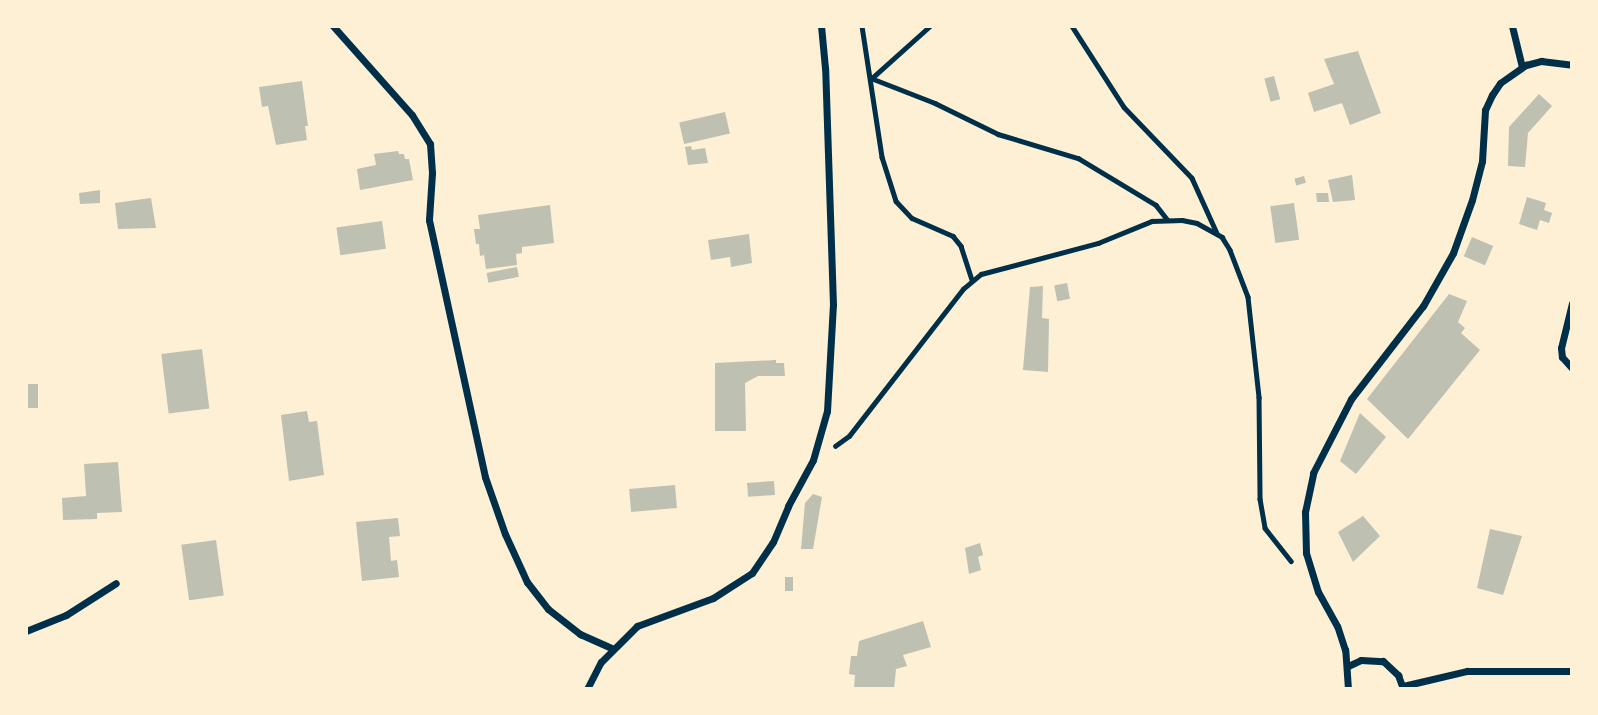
<!DOCTYPE html>
<style>
body{margin:0}
#map{position:relative;width:1598px;height:715px;overflow:hidden;background:#fdf0d5;font-family:Ubuntu,sans-serif}
div>[style]{position:absolute}
.building>*{inset:0;background:#bec0b2;transform-origin:0 0}
.path>*{height:4.5px;margin:-2.25px;padding:0 2.25px;transform-origin:2.25px;border-radius:2.25px;background:#003049}
.minor>*{height:7px;margin:-3.5px;padding:0 3.5px;transform-origin:3.5px;border-radius:3.5px;background:#003049}
span{translate:-50% -50%;white-space:nowrap;text-align:center;line-height:1.15;-webkit-text-stroke:5px #fdf0d5;paint-order:stroke}
.frame{position:absolute;inset:0;border:28px solid #fdf0d5;pointer-events:none}
</style>
<div id="map">
<div class="building">
<div style="clip-path:polygon(1358px 51px,1381px 113px,1350px 125px,1342px 103px,1314px 112px,1308px 93px,1334px 84px,1324px 59px)"></div>
<div style="left:1274px;top:76px;width:24px;height:10px;rotate:75deg"></div>
<div style="clip-path:polygon(302px 81px,308px 126px,305px 126px,307px 140px,276px 145px,268px 106px,262px 107px,259px 87px)"></div>
<div style="clip-path:polygon(1539px 94px,1552px 106px,1528px 133px,1525px 167px,1508px 166px,1509px 127px)"></div>
<div style="left:725px;top:112px;width:22px;height:47px;rotate:77deg"></div>
<div style="clip-path:polygon(691px 146px,692px 150px,705px 148px,708px 163px,688px 165px,685px 147px)"></div>
<div style="clip-path:polygon(398px 151px,399px 154px,404px 154px,405px 159px,409px 159px,413px 180px,360px 190px,357px 169px,376px 165px,374px 154px)"></div>
<div style="clip-path:polygon(1352px 175px,1355px 200px,1333px 202px,1328px 180px)"></div>
<div style="left:1304px;top:176px;width:7px;height:10px;rotate:74deg"></div>
<div style="clip-path:polygon(100px 190px,100px 203px,80px 204px,79px 193px)"></div>
<div style="clip-path:polygon(1316px 193px,1328px 193px,1329px 202px,1317px 202px)"></div>
<div style="clip-path:polygon(1527px 197px,1546px 203px,1544px 210px,1552px 213px,1549px 223px,1540px 220px,1537px 230px,1519px 224px)"></div>
<div style="clip-path:polygon(151px 198px,156px 228px,118px 229px,115px 203px)"></div>
<div style="left:1294px;top:203px;width:37px;height:24px;rotate:82deg"></div>
<div style="clip-path:polygon(550px 205px,554px 243px,522px 247px,522px 253px,516px 254px,517px 265px,486px 269px,484px 255px,480px 256px,479px 244px,476px 244px,474px 229px,480px 229px,478px 215px)"></div>
<div style="left:382px;top:221px;width:28px;height:46px;rotate:82deg"></div>
<div style="clip-path:polygon(749px 234px,752px 263px,731px 267px,730px 257px,711px 260px,708px 240px)"></div>
<div style="left:1472px;top:237px;width:23px;height:21px;rotate:23deg"></div>
<div style="left:517px;top:267px;width:10px;height:31px;rotate:79deg"></div>
<div style="left:1067px;top:283px;width:16px;height:13px;rotate:79deg"></div>
<div style="clip-path:polygon(1043px 286px,1042px 318px,1049px 319px,1048px 372px,1023px 370px,1030px 287px)"></div>
<div style="clip-path:polygon(1449px 294px,1467px 301px,1458px 322px,1465px 328px,1461px 333px,1480px 350px,1408px 439px,1367px 399px)"></div>
<div style="left:202px;top:349px;width:60px;height:41px;rotate:83deg"></div>
<div style="clip-path:polygon(776px 360px,776px 363px,784px 363px,785px 376px,758px 376px,745px 383px,746px 431px,715px 431px,715px 363px)"></div>
<div style="left:26px;top:384px;width:12px;height:24px"></div>
<div style="clip-path:polygon(307px 411px,309px 422px,317px 421px,324px 475px,289px 481px,281px 415px)"></div>
<div style="clip-path:polygon(1360px 413px,1386px 437px,1356px 474px,1340px 461px)"></div>
<div style="clip-path:polygon(118px 462px,122px 512px,97px 513px,97px 519px,63px 520px,62px 498px,86px 496px,84px 464px)"></div>
<div style="left:774px;top:481px;width:14px;height:27px;rotate:86deg"></div>
<div style="left:675px;top:485px;width:23px;height:46px;rotate:85deg"></div>
<div style="clip-path:polygon(813px 494px,822px 497px,813px 549px,801px 549px,805px 503px)"></div>
<div style="clip-path:polygon(1363px 516px,1380px 536px,1353px 562px,1338px 532px)"></div>
<div style="clip-path:polygon(398px 518px,400px 536px,389px 537px,391px 561px,397px 560px,399px 577px,362px 581px,356px 522px)"></div>
<div style="clip-path:polygon(1490px 529px,1522px 536px,1503px 595px,1477px 588px)"></div>
<div style="left:216px;top:540px;width:56px;height:35px;rotate:82deg"></div>
<div style="clip-path:polygon(980px 543px,983px 555px,978px 557px,981px 570px,969px 574px,965px 548px)"></div>
<div style="left:785px;top:577px;width:8px;height:14px"></div>
<div style="clip-path:polygon(923px 621px,931px 647px,903px 655px,907px 666px,896px 669px,894px 689px,854px 689px,855px 675px,849px 674px,851px 656px,857px 656px,859px 641px)"></div>
</div>
<div class="path">
<div style="left:862px;top:26px;width:133px;rotate:81.3deg"></div>
<div style="left:882px;top:157px;width:46px;rotate:72.3deg"></div>
<div style="left:896px;top:201px;width:23px;rotate:47deg"></div>
<div style="left:912px;top:218px;width:45px;rotate:23.7deg"></div>
<div style="left:953px;top:236px;width:13px;rotate:51deg"></div>
<div style="left:961px;top:246px;width:36px;rotate:72deg"></div>
<div style="left:1072px;top:26px;width:96px;rotate:57.3deg"></div>
<div style="left:1124px;top:107px;width:98px;rotate:46.2deg"></div>
<div style="left:1192px;top:178px;width:60px;rotate:65.6deg"></div>
<div style="left:871px;top:78px;width:69px;rotate:21.3deg"></div>
<div style="left:935px;top:103px;width:70px;rotate:26.2deg"></div>
<div style="left:998px;top:134px;width:84px;rotate:16.7deg"></div>
<div style="left:1078px;top:158px;width:91px;rotate:31.1deg"></div>
<div style="left:1156px;top:205px;width:18px;rotate:52deg"></div>
<div style="left:872px;top:78px;width:78px;rotate:-41.9deg"></div>
<div style="left:835px;top:446px;width:17px;rotate:-36deg"></div>
<div style="left:849px;top:436px;width:186px;rotate:-52.2deg"></div>
<div style="left:963px;top:289px;width:23px;rotate:-40deg"></div>
<div style="left:981px;top:274px;width:121px;rotate:-14.8deg"></div>
<div style="left:1098px;top:243px;width:58px;rotate:-22.2deg"></div>
<div style="left:1152px;top:221px;width:30px;rotate:-2deg"></div>
<div style="left:1182px;top:220px;width:15px;rotate:11deg"></div>
<div style="left:1197px;top:223px;width:29px;rotate:29deg"></div>
<div style="left:1222px;top:237px;width:15px;rotate:58deg"></div>
<div style="left:1230px;top:250px;width:50px;rotate:69deg"></div>
<div style="left:1248px;top:297px;width:101px;rotate:83.7deg"></div>
<div style="left:1259px;top:397px;width:102px;rotate:89.4deg"></div>
<div style="left:1260px;top:499px;width:29px;rotate:80deg"></div>
<div style="left:1265px;top:528px;width:42px;rotate:51.8deg"></div>
</div>
<div class="minor">
<div style="left:333px;top:26px;width:119px;rotate:48.4deg"></div>
<div style="left:412px;top:115px;width:34px;rotate:58deg"></div>
<div style="left:430px;top:144px;width:29px;rotate:86deg"></div>
<div style="left:432px;top:173px;width:47px;rotate:93.7deg"></div>
<div style="left:429px;top:220px;width:263px;rotate:77.7deg"></div>
<div style="left:485px;top:477px;width:60px;rotate:70.7deg"></div>
<div style="left:505px;top:534px;width:53px;rotate:65.4deg"></div>
<div style="left:527px;top:582px;width:34px;rotate:52deg"></div>
<div style="left:548px;top:609px;width:41px;rotate:38deg"></div>
<div style="left:580px;top:634px;width:35px;rotate:24deg"></div>
<div style="left:1512px;top:26px;width:42px;rotate:76.3deg"></div>
<div style="left:1572px;top:303px;width:46px;rotate:103.7deg"></div>
<div style="left:1561px;top:348px;width:9px;rotate:84deg"></div>
<div style="left:1562px;top:357px;width:15px;rotate:48deg"></div>
<div style="left:26px;top:631px;width:43px;rotate:-21.8deg"></div>
<div style="left:66px;top:615px;width:59px;rotate:-32.6deg"></div>
<div style="left:1348px;top:666px;width:14px;rotate:-25deg"></div>
<div style="left:1361px;top:660px;width:22px;rotate:3deg"></div>
<div style="left:1383px;top:661px;width:21px;rotate:43deg"></div>
<div style="left:1398px;top:675px;width:15px;rotate:70deg"></div>
<div style="left:1403px;top:686px;width:66px;rotate:-13.2deg"></div>
<div style="left:1467px;top:671px;width:105px"></div>
<div style="left:587px;top:689px;width:30px;rotate:-63deg"></div>
<div style="left:601px;top:662px;width:51px;rotate:-45deg"></div>
<div style="left:637px;top:626px;width:81px;rotate:-20.2deg"></div>
<div style="left:713px;top:598px;width:46px;rotate:-32.7deg"></div>
<div style="left:752px;top:573px;width:37px;rotate:-56deg"></div>
<div style="left:773px;top:542px;width:39px;rotate:-67deg"></div>
<div style="left:788px;top:506px;width:52px;rotate:-61.5deg"></div>
<div style="left:813px;top:460px;width:51px;rotate:-74.1deg"></div>
<div style="left:827px;top:411px;width:106px;rotate:-86.8deg"></div>
<div style="left:833px;top:305px;width:237px;rotate:-91.9deg"></div>
<div style="left:825px;top:68px;width:42px;rotate:-95.4deg"></div>
<div style="left:1348px;top:689px;width:39px;rotate:-94deg"></div>
<div style="left:1345px;top:650px;width:25px;rotate:-108deg"></div>
<div style="left:1337px;top:626px;width:39px;rotate:-119deg"></div>
<div style="left:1318px;top:592px;width:41px;rotate:-107.1deg"></div>
<div style="left:1306px;top:553px;width:41px;rotate:-91.4deg"></div>
<div style="left:1305px;top:512px;width:40px;rotate:-78deg"></div>
<div style="left:1313px;top:473px;width:83px;rotate:-62.8deg"></div>
<div style="left:1351px;top:399px;width:118px;rotate:-52.3deg"></div>
<div style="left:1423px;top:306px;width:61px;rotate:-60.5deg"></div>
<div style="left:1453px;top:253px;width:56px;rotate:-70.3deg"></div>
<div style="left:1472px;top:200px;width:40px;rotate:-75.6deg"></div>
<div style="left:1482px;top:161px;width:51px;rotate:-86.6deg"></div>
<div style="left:1485px;top:110px;width:17px;rotate:-65deg"></div>
<div style="left:1492px;top:95px;width:14px;rotate:-56deg"></div>
<div style="left:1500px;top:83px;width:32px;rotate:-35deg"></div>
<div style="left:1526px;top:65px;width:16px;rotate:-15deg"></div>
<div style="left:1541px;top:61px;width:31px;rotate:7deg"></div>
</div>
<div class="frame"></div>
</div>
